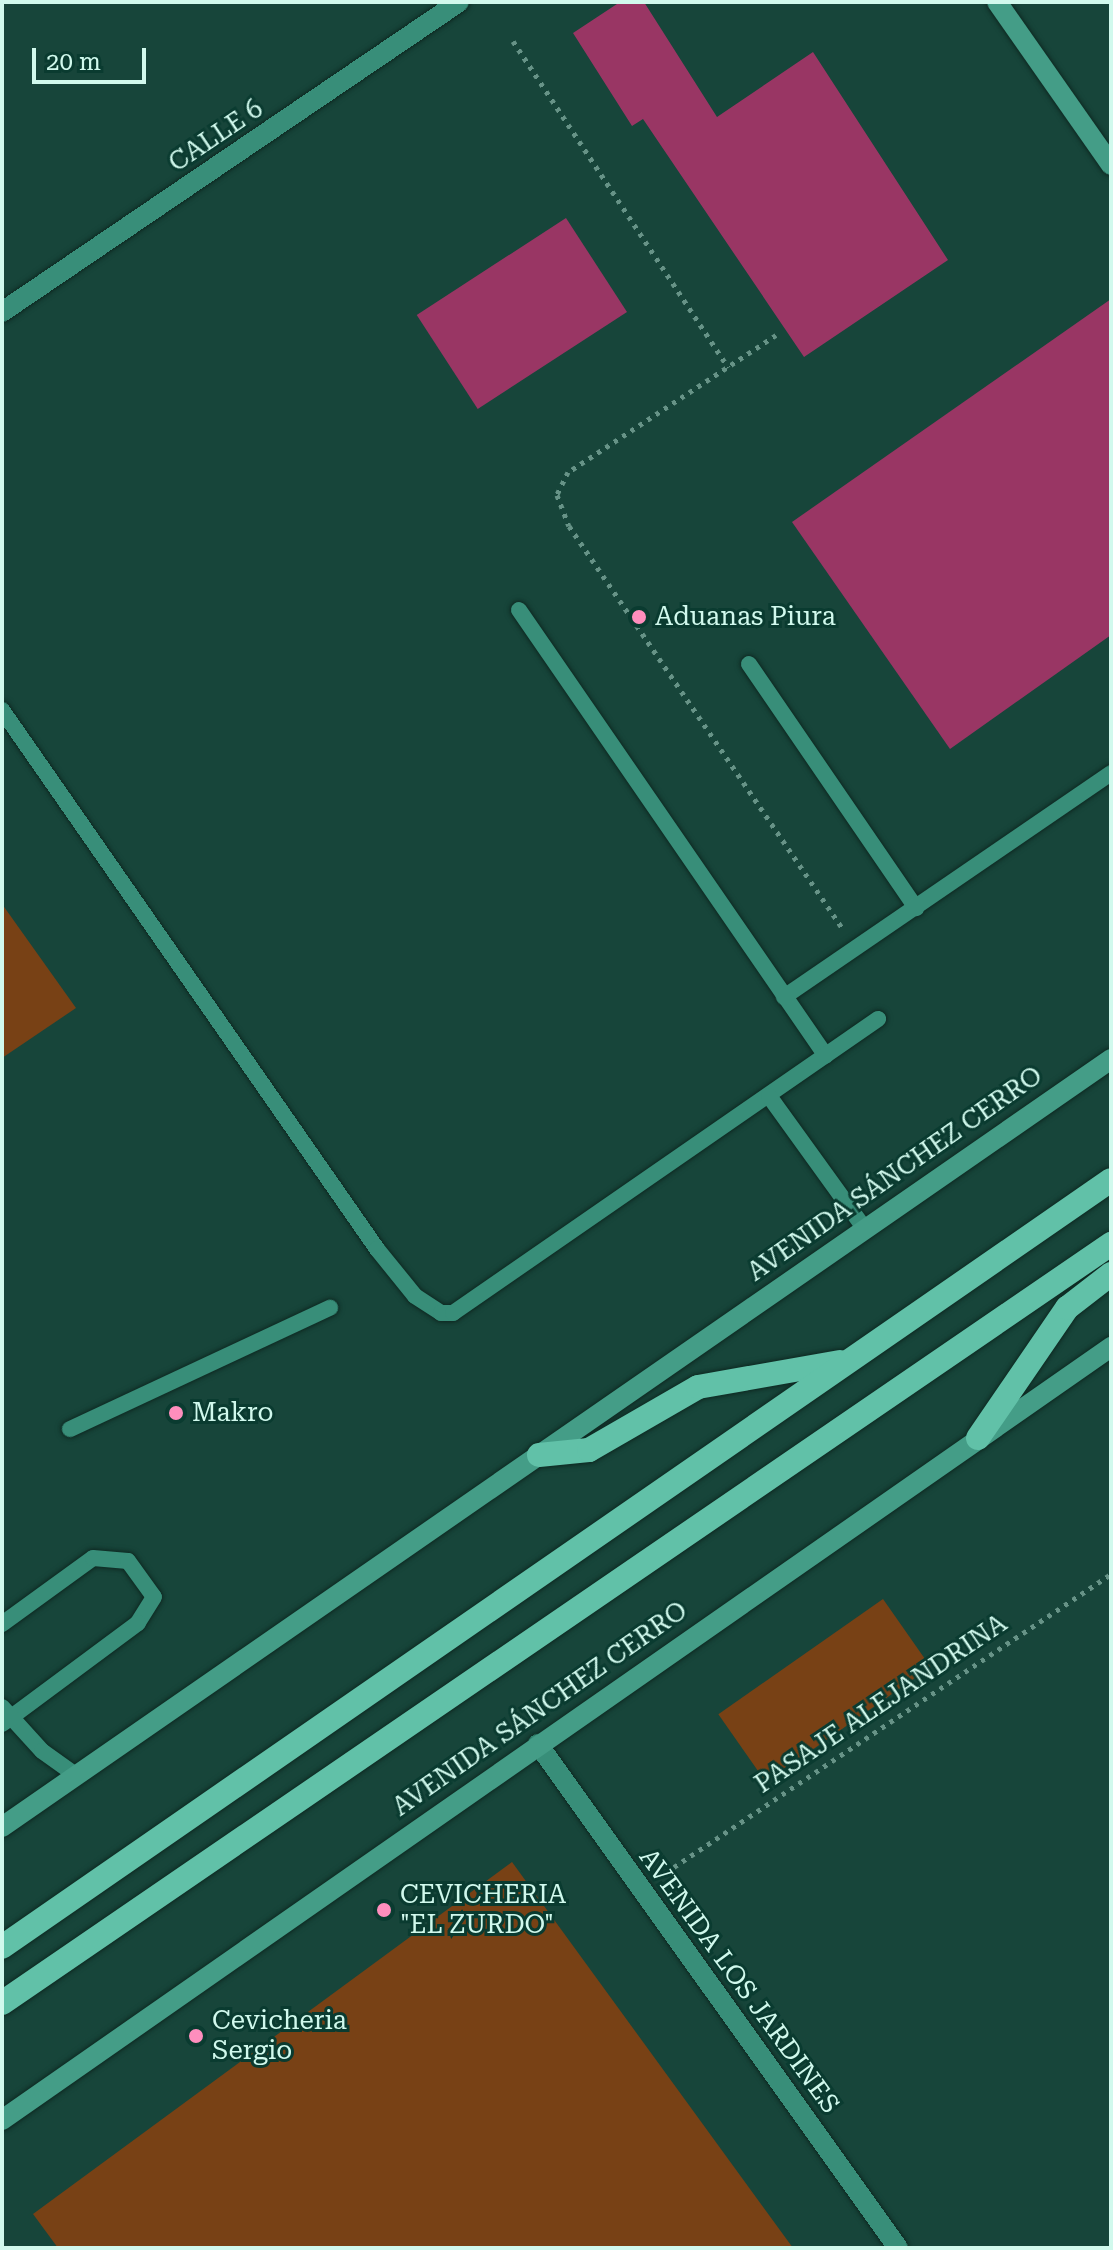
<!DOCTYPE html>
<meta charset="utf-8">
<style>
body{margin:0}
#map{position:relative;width:1113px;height:2250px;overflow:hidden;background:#17453a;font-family:"Roboto Serif",serif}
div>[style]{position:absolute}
.green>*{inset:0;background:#784115;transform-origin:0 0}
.building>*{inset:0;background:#993664;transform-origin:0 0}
.path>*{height:5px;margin-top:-2.5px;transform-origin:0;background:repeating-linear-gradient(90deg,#679387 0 4px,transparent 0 10px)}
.roads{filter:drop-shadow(0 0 2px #0e2922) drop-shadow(0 0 2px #0e2922)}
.lane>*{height:16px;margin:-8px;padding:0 8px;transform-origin:8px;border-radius:8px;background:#388e79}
.street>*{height:20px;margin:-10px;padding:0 10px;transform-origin:10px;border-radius:10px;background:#388e79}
.secondary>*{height:20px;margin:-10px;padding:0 10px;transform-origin:10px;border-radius:10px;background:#449d87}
.highway>*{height:24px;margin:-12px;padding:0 12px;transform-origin:12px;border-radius:12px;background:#61c1a8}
.dots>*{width:22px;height:22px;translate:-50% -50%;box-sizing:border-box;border:4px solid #0a3b30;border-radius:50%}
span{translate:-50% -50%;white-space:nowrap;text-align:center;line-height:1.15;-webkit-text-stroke:6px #0a3b30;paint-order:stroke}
.street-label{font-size:26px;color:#d1f9ed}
.poi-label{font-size:26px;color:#d1f9ed}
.left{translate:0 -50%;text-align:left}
.frame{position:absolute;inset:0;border:4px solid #d1f9ed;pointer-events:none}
.scale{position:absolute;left:32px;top:48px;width:114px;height:36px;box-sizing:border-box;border:4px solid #d1f9ed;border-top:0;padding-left:10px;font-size:24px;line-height:28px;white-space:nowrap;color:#d1f9ed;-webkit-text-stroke:6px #0a3b30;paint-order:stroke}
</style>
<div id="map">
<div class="green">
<div style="clip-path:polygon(2px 904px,76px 1008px,2px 1058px)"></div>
<div style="left:883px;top:1599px;width:83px;height:201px;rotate:55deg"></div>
<div style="clip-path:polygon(512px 1862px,793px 2248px,58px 2248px,33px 2214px)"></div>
</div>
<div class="building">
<div style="clip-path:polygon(620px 2px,644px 2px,717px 117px,813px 52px,948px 260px,804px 357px,643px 119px,632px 126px,573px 33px)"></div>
<div style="left:566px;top:218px;width:112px;height:178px;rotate:57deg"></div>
<div style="clip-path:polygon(1111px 299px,1111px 635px,950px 749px,792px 522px)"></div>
</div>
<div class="path">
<div style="left:513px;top:41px;width:391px;rotate:56.6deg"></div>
<div style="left:776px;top:335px;width:249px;rotate:146.6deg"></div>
<div style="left:568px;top:472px;width:25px;rotate:116deg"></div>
<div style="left:557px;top:495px;width:33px;rotate:69deg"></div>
<div style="left:569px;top:526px;width:485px;rotate:55.8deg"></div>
<div style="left:674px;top:1867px;width:526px;rotate:-33.84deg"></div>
</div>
<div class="roads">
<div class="lane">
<div style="left:519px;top:610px;width:541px;rotate:55.46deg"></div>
<div style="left:749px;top:664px;width:296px;rotate:55.6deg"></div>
<div style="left:2px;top:710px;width:657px;rotate:55.17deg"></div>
<div style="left:377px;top:1249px;width:60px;rotate:51deg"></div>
<div style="left:415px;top:1296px;width:31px;rotate:33deg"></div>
<div style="left:441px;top:1313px;width:12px"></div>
<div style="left:453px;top:1313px;width:517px;rotate:-34.67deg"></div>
<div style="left:784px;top:997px;width:396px;rotate:-34.4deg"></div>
<div style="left:769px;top:1096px;width:164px;rotate:54.2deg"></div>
<div style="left:70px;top:1429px;width:287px;rotate:-25deg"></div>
<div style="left:2px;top:1624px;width:112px;rotate:-36deg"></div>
<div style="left:93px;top:1558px;width:35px;rotate:5deg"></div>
<div style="left:128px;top:1561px;width:44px;rotate:54.2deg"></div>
<div style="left:154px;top:1597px;width:31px;rotate:122deg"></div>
<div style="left:138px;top:1623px;width:169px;rotate:143.4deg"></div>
<div style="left:2px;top:1707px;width:59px;rotate:47.7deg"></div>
<div style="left:42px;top:1751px;width:43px;rotate:35.5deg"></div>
</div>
<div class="street">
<div style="left:2px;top:312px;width:552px;rotate:-34.15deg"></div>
<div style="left:538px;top:1744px;width:619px;rotate:54.46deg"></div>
</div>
<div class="secondary">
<div style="left:997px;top:2px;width:199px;rotate:55deg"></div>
<div style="left:2px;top:1827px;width:1349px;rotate:-34.7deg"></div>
<div style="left:2px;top:2120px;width:1352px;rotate:-34.88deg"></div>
</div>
<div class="highway">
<div style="left:978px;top:1438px;width:158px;rotate:-55.6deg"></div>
<div style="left:1067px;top:1308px;width:56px;rotate:-37.7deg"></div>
<div style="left:539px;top:1455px;width:50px;rotate:-5.7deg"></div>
<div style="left:589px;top:1450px;width:126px;rotate:-30deg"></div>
<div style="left:698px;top:1387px;width:144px;rotate:-10deg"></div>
<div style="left:2px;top:1947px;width:1348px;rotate:-34.67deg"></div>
<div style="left:2px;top:2003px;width:1344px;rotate:-34.39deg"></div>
</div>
</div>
<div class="dots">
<div style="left:639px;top:617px;background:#fe8ebd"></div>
<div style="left:176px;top:1413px;background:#fe8ebd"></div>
<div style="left:384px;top:1910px;background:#fe8ebd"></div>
<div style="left:196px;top:2036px;background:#fe8ebd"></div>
</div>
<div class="street-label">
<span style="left:216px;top:136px;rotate:-34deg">CALLE 6</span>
<span style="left:895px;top:1174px;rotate:-35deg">AVENIDA SÁNCHEZ CERRO</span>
<span style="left:881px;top:1704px;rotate:-34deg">PASAJE ALEJANDRINA</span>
<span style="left:540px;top:1709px;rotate:-35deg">AVENIDA SÁNCHEZ CERRO</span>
<span style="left:739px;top:1981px;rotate:54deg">AVENIDA LOS JARDINES</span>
</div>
<div class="poi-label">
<span class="left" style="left:655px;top:617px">Aduanas Piura</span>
<span class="left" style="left:192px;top:1413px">Makro</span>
<span class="left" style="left:400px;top:1910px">CEVICHERIA<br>"EL ZURDO"</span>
<span class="left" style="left:212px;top:2036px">Cevicheria<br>Sergio</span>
</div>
<div class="frame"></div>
<div class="scale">20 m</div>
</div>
